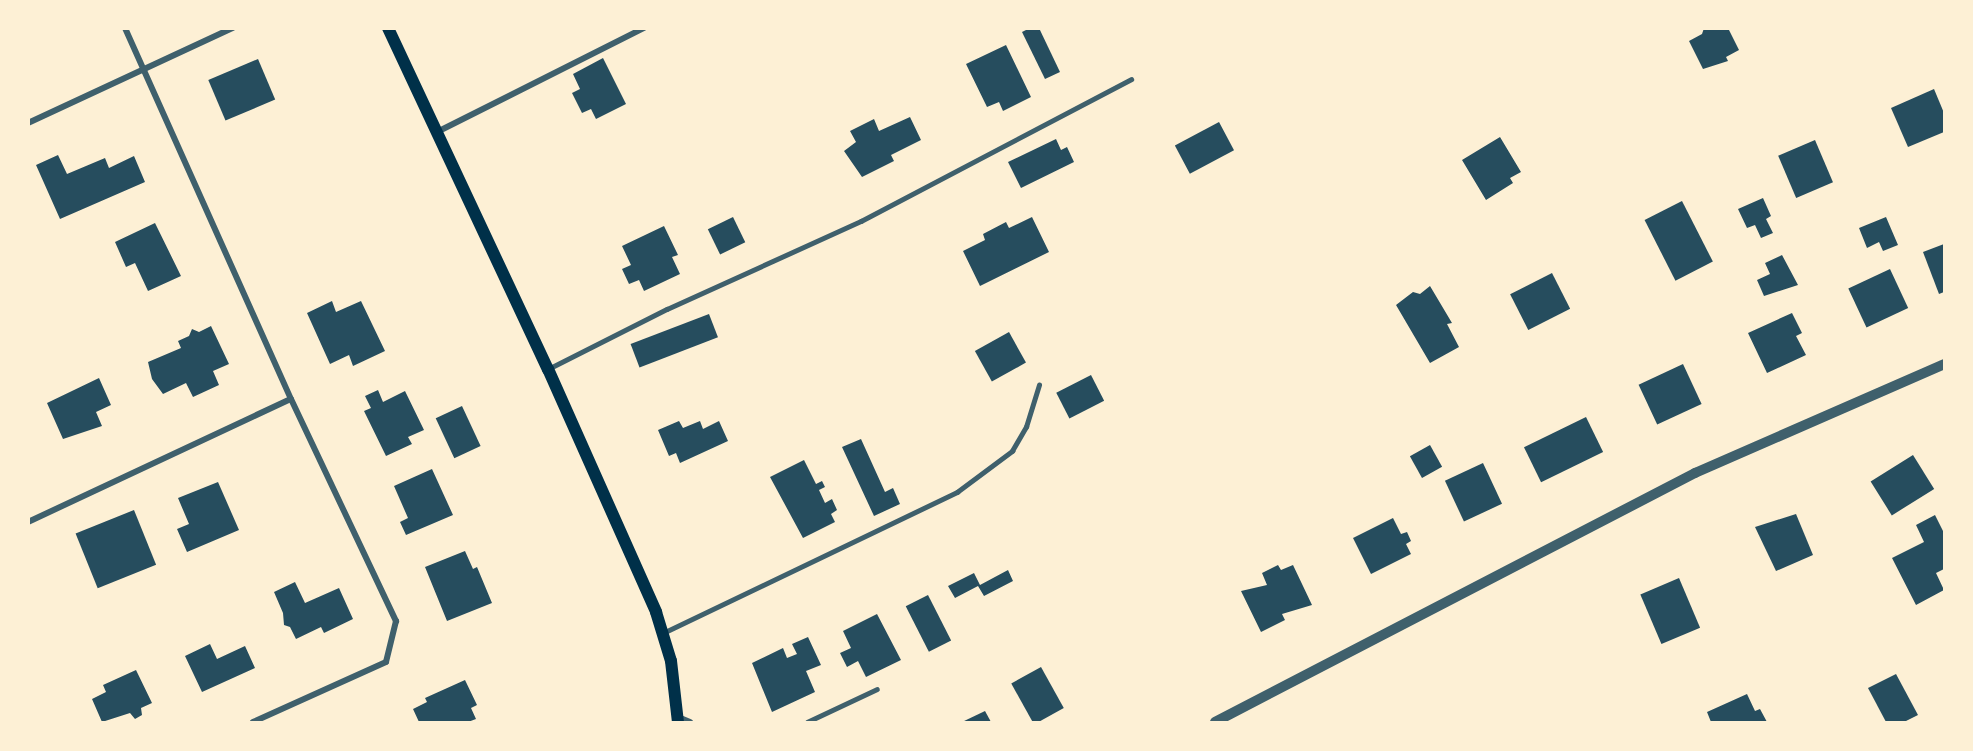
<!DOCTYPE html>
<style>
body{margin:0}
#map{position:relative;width:1973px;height:751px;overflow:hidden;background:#fdf0d5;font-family:Ubuntu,sans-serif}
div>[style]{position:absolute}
.building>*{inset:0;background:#264d5e;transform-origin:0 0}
.service>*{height:4.5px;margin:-2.25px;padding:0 2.25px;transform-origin:2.25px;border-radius:2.25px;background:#3f606c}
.minor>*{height:6px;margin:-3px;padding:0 3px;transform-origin:3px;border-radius:3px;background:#3f606c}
.tertiary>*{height:10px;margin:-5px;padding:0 5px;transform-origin:5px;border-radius:5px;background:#3f606c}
.secondary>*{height:12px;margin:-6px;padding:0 6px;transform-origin:6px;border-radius:6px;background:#003049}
span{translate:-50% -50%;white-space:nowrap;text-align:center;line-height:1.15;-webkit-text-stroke:5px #fdf0d5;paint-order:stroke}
.frame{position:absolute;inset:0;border:30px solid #fdf0d5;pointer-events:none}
</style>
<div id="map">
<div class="building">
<div style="clip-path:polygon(1030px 28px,1039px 28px,1060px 72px,1045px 79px,1022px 32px)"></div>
<div style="clip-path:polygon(1704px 28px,1728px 28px,1739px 50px,1726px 57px,1728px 61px,1703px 69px,1689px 41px,1702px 34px)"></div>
<div style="clip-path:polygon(1006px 45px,1031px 97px,1003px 111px,999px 102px,987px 107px,966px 64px)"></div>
<div style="clip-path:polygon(603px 58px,626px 104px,596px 119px,591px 109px,582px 113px,572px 93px,580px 89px,573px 74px)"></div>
<div style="left:258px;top:59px;width:44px;height:54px;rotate:67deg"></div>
<div style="clip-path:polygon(1934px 89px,1944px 113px,1944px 132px,1908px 147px,1891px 108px)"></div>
<div style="clip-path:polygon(910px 117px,921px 140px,891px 155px,894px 161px,862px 177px,844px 151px,856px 142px,850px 131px,874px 119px,879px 131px)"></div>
<div style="left:1219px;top:122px;width:32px;height:50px;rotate:62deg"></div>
<div style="clip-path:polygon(1500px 137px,1521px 172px,1510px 178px,1513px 183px,1486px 200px,1462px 160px)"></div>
<div style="clip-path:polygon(1056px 139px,1061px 150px,1067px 147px,1074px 162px,1021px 188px,1008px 162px)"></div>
<div style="left:1815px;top:140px;width:46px;height:40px;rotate:67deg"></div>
<div style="clip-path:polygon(58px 155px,67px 174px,105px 158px,109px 168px,134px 156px,145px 182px,60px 219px,36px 165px)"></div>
<div style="clip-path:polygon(1763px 198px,1771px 216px,1766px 219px,1773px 233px,1761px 238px,1755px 225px,1747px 228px,1738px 209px)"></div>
<div style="left:1682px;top:201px;width:68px;height:42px;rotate:63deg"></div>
<div style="left:733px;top:217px;width:28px;height:28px;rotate:64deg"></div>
<div style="clip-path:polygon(1032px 217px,1049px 252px,980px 286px,963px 251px,985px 240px,983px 234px,1006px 222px,1009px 228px)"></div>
<div style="clip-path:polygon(1886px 217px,1898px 245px,1883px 251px,1879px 242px,1867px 248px,1859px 228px)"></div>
<div style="clip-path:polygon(155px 223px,181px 276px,148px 291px,135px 263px,126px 267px,115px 242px)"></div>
<div style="clip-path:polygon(664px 226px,678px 255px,672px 257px,680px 274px,644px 291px,639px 280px,629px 284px,622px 269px,631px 265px,622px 246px)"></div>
<div style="clip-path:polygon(1944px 244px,1944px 292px,1939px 294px,1923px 252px)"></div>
<div style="clip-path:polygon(1782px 255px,1798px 285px,1764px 296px,1757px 280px,1770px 274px,1765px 263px)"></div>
<div style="left:1890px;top:269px;width:43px;height:46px;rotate:65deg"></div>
<div style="left:1552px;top:273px;width:40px;height:47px;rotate:63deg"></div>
<div style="clip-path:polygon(1430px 286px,1452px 323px,1447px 324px,1459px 347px,1430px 363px,1396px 305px,1413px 292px,1420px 294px)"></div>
<div style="clip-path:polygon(332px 301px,336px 312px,361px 301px,385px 351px,353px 366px,349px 355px,330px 364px,307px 313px)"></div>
<div style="clip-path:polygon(1792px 313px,1802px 333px,1796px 336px,1806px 355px,1767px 373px,1748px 333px)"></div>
<div style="left:709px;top:314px;width:25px;height:84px;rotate:69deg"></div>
<div style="clip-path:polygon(211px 326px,229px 364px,213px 371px,219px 385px,193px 397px,186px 383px,163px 394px,152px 379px,148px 362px,181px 348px,178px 341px,189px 336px,192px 329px,199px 332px)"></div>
<div style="left:1009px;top:332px;width:35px;height:39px;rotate:61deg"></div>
<div style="left:1683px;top:364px;width:44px;height:49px;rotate:65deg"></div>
<div style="left:1091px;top:375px;width:29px;height:39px;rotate:63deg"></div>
<div style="clip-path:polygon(99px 378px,111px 405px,96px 412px,102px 426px,63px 439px,47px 403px)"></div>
<div style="clip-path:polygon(378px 390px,383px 402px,405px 391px,424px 430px,408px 437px,412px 444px,386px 456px,364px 411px,371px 408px,365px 396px)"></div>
<div style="left:462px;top:406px;width:44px;height:29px;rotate:65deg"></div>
<div style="left:1586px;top:417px;width:39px;height:69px;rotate:64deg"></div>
<div style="clip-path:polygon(679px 421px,683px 428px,700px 421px,703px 429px,719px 421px,728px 441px,680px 463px,676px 453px,669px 456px,658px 430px)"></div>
<div style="clip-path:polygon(861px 439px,885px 492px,893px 488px,900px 504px,874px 516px,842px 447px)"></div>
<div style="left:1430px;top:445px;width:25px;height:23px;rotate:61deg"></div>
<div style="left:1913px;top:455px;width:40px;height:50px;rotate:58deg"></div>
<div style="clip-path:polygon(804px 460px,816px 484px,822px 481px,825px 487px,819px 490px,825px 503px,832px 499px,837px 510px,831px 514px,835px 522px,803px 538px,770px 477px)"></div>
<div style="left:1483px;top:463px;width:45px;height:42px;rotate:65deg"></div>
<div style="clip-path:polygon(432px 469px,453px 515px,406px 535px,400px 522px,408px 518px,394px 486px)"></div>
<div style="clip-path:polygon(218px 482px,239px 530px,187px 552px,177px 529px,189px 524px,178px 498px)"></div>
<div style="left:134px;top:510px;width:59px;height:63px;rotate:68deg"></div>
<div style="clip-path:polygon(1796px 514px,1813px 555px,1776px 571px,1755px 527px)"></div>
<div style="clip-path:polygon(1935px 515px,1944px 533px,1944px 569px,1936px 573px,1944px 590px,1916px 605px,1892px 558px,1924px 542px,1916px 525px)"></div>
<div style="clip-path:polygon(1393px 518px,1401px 534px,1407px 532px,1411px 541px,1406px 544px,1411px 554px,1371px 574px,1353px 538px)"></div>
<div style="clip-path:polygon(465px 551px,473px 569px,477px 567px,492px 603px,447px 621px,425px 567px)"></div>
<div style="clip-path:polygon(1278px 565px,1281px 570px,1293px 565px,1312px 605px,1282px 614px,1285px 620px,1261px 632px,1241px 591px,1267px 585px,1262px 573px)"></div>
<div style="clip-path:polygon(1008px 570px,1013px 581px,984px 596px,978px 586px,955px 598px,948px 586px,974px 573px,980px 585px)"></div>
<div style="left:1679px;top:578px;width:54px;height:42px;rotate:67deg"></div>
<div style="clip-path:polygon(295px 582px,305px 603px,339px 588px,353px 619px,324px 633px,321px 627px,296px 639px,290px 627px,284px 625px,283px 613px,274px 592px)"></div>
<div style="left:928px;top:595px;width:51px;height:25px;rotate:63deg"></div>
<div style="clip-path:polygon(877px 614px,901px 660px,866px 677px,858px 661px,847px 667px,840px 653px,851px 648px,843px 631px)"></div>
<div style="clip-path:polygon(808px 637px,821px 665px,806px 671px,815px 692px,772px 712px,752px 663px,783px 648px,787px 658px,797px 654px,792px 644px)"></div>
<div style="clip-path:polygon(210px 644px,217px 659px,245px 646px,255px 668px,202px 692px,185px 656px)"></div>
<div style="left:1041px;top:667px;width:47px;height:34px;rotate:61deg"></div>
<div style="clip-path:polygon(136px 670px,152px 703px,141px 708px,142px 715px,135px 719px,130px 713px,102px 722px,92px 699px,106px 692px,103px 685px)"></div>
<div style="clip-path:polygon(1896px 674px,1918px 715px,1904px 722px,1886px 722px,1868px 688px)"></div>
<div style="clip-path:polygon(465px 680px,477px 705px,471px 708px,476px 719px,468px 722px,419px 722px,413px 709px,427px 702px,425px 698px)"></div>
<div style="clip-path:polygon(1747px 694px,1755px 711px,1760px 709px,1767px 722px,1711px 722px,1707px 712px)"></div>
<div style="clip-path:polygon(985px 711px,991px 722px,962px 722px)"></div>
</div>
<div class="service">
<div style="left:548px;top:369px;width:133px;rotate:-26.8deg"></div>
<div style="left:667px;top:309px;width:213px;rotate:-24.4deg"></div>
<div style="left:861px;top:221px;width:305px;rotate:-27.7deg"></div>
<div style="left:665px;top:632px;width:324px;rotate:-25.6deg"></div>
<div style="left:957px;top:492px;width:69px;rotate:-36.7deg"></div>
<div style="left:1012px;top:451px;width:28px;rotate:-60deg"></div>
<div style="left:1026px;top:427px;width:44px;rotate:-72.8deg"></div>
<div style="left:807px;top:722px;width:77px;rotate:-25.2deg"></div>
</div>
<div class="minor">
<div style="left:125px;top:28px;width:406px;rotate:65.9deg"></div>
<div style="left:291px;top:399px;width:246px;rotate:64.7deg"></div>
<div style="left:396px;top:621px;width:42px;rotate:103.7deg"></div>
<div style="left:386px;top:662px;width:146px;rotate:155.7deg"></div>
<div style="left:28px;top:123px;width:226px;rotate:-24.9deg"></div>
<div style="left:435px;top:133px;width:234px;rotate:-26.7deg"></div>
<div style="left:28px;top:522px;width:290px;rotate:-25.1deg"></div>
<div style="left:678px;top:717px;width:13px;rotate:23deg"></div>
</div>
<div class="tertiary">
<div style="left:1215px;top:722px;width:541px;rotate:-27.42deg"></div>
<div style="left:1695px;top:473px;width:272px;rotate:-23.6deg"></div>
</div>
<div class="secondary">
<div style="left:388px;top:28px;width:377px;rotate:64.9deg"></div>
<div style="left:548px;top:369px;width:266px;rotate:66deg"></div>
<div style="left:656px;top:612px;width:51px;rotate:73deg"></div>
<div style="left:671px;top:661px;width:61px;rotate:83.5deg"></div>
</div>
<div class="frame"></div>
</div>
